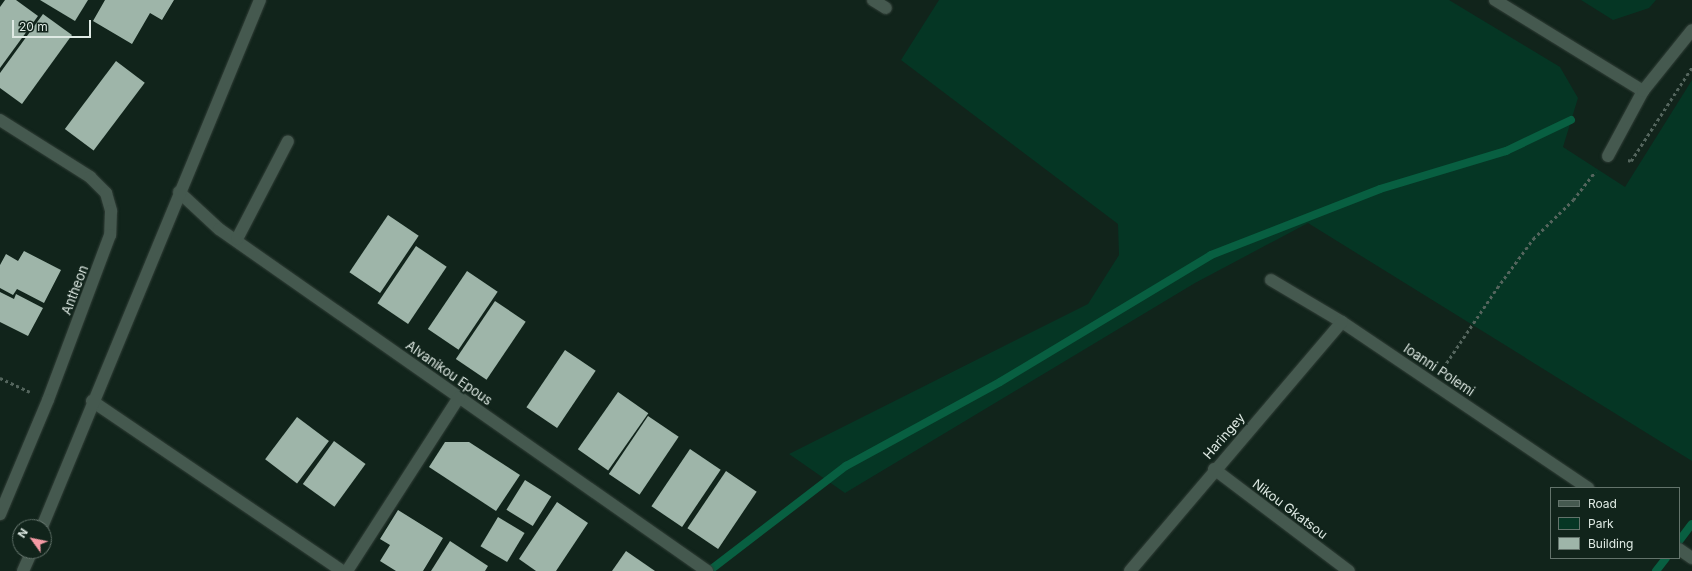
<!DOCTYPE html>
<style>
body{margin:0}
#map{position:relative;width:1692px;height:571px;overflow:hidden;background:#11241b;font-family:Inter,sans-serif}
div>[style]{position:absolute}
.green>*{inset:0;background:#053624}
.stream>*{height:8px;margin:-4px;padding:0 4px;transform-origin:4px;border-radius:4px;background:#085f41}
.building>*{inset:0;background:#9eb5a9;transform-origin:0 0}
.path>*{height:2.5px;margin-top:-1.25px;transform-origin:0;background:repeating-linear-gradient(90deg,#54655d 0 3px,transparent 0 6px)}
.roads{filter:drop-shadow(0 0 1px #313e37) drop-shadow(0 0 1px #313e37)}
.street>*{height:12px;margin:-6px;padding:0 6px;transform-origin:6px;border-radius:6px;background:#45594f}
span{translate:-50% -50%;white-space:nowrap;text-align:center;line-height:1.15;-webkit-text-stroke:4px #11241b;paint-order:stroke}
.street-label{font-size:13px;color:#dfeae4}
.legend{position:absolute;left:1550px;top:487px;width:130px;height:72px;box-sizing:border-box;background:#11241b;border:1px solid #63736b;margin:0;padding:5px 7px;list-style:none;font-size:12px;color:#dfeae4}
.legend li{display:flex;align-items:center;gap:8px;height:20px}
.legend b{width:20px;border:1px solid #63736b}
.north{position:absolute;left:12px;top:519px;width:40px;height:40px;box-sizing:border-box;background:#11241b;border:1px solid #63736b;border-radius:50%;rotate:303deg;font-size:11px;font-weight:700;line-height:16px;text-align:center;color:#dfeae4}
.north::after{content:'';display:block;margin:auto;width:14px;height:18px;background:#f49aa4;clip-path:polygon(50% 0,100% 100%,50% 72%,0 100%)}
.scale{position:absolute;left:12px;top:20px;width:79px;height:18px;box-sizing:border-box;border:2px solid #dfeae4;border-top:0;padding-left:5px;font-size:12px;line-height:14px;white-space:nowrap;color:#dfeae4;-webkit-text-stroke:3px #11241b;paint-order:stroke}
</style>
<div id="map">
<div class="green">
<div style="clip-path:polygon(939px 0,1449px 0,1560px 67px,1578px 98px,1563px 147px,1625px 187px,1692px 80px,1692px 461px,1308px 223px,1195px 283px,845px 493px,789px 454px,1088px 304px,1119px 255px,1118px 224px,901px 60px)"></div>
<div style="clip-path:polygon(1581px 0,1656px 0,1649px 8px,1613px 20px)"></div>
</div>
<div class="stream">
<div style="left:1679px;top:541px;width:21px;rotate:-53deg"></div>
<div style="left:709px;top:571px;width:173px;rotate:-37.5deg"></div>
<div style="left:846px;top:466px;width:175px;rotate:-28.6deg"></div>
<div style="left:1000px;top:382px;width:246px;rotate:-31deg"></div>
<div style="left:1211px;top:255px;width:181px;rotate:-21.3deg"></div>
<div style="left:1380px;top:189px;width:132px;rotate:-16.8deg"></div>
<div style="left:1506px;top:151px;width:72px;rotate:-25.5deg"></div>
<div style="left:1656px;top:571px;width:16px;rotate:-52deg"></div>
</div>
<div class="building">
<div style="clip-path:polygon(5px 0,16px 0,38px 16px,0 68px,0 7px)"></div>
<div style="clip-path:polygon(40px 0,88px 0,75px 21px)"></div>
<div style="clip-path:polygon(105px 0,174px 0,162px 20px,150px 13px,132px 44px,93px 21px)"></div>
<div style="clip-path:polygon(43px 14px,72px 35px,22px 104px,0 88px,0 73px)"></div>
<div style="left:116px;top:61px;width:36px;height:85px;rotate:37deg"></div>
<div style="left:388px;top:215px;width:37px;height:69px;rotate:34deg"></div>
<div style="left:416px;top:246px;width:37px;height:69px;rotate:34deg"></div>
<div style="clip-path:polygon(24px 251px,61px 270px,44px 303px,17px 289px,13px 295px,0 288px,0 265px,6px 254px,18px 261px)"></div>
<div style="left:467px;top:271px;width:37px;height:70px;rotate:34deg"></div>
<div style="clip-path:polygon(0 292px,14px 299px,16px 294px,43px 308px,28px 336px,0 322px)"></div>
<div style="left:495px;top:301px;width:37px;height:70px;rotate:34deg"></div>
<div style="left:565px;top:350px;width:37px;height:69px;rotate:34deg"></div>
<div style="left:618px;top:392px;width:37px;height:70px;rotate:35deg"></div>
<div style="left:648px;top:416px;width:37px;height:70px;rotate:34deg"></div>
<div style="left:297px;top:417px;width:40px;height:53px;rotate:37deg"></div>
<div style="left:334px;top:441px;width:39px;height:53px;rotate:36deg"></div>
<div style="clip-path:polygon(445px 442px,469px 442px,520px 475px,496px 511px,429px 467px)"></div>
<div style="left:690px;top:449px;width:37px;height:69px;rotate:34deg"></div>
<div style="left:726px;top:471px;width:37px;height:69px;rotate:34deg"></div>
<div style="left:525px;top:480px;width:31px;height:35px;rotate:32deg"></div>
<div style="clip-path:polygon(557px 502px,588px 523px,556px 571px,536px 571px,519px 559px)"></div>
<div style="clip-path:polygon(398px 510px,443px 538px,423px 571px,396px 571px,380px 561px,390px 545px,380px 539px)"></div>
<div style="left:498px;top:517px;width:31px;height:34px;rotate:31deg"></div>
<div style="clip-path:polygon(450px 541px,488px 566px,485px 571px,431px 571px)"></div>
<div style="clip-path:polygon(626px 551px,655px 571px,612px 571px)"></div>
</div>
<div class="path">
<div style="left:1628px;top:160px;width:3px;rotate:18deg"></div>
<div style="left:1631px;top:161px;width:112px;rotate:-57deg"></div>
<div style="left:1443px;top:368px;width:97px;rotate:-56deg"></div>
<div style="left:1497px;top:288px;width:61px;rotate:-53.7deg"></div>
<div style="left:1533px;top:239px;width:56px;rotate:-44.3deg"></div>
<div style="left:1573px;top:200px;width:36px;rotate:-52deg"></div>
<div style="left:0;top:378px;width:33px;rotate:25deg"></div>
</div>
<div class="roads">
<div class="street">
<div style="left:873px;top:0;width:15px;rotate:32deg"></div>
<div style="left:1495px;top:0;width:174px;rotate:31.6deg"></div>
<div style="left:0;top:120px;width:107px;rotate:32.3deg"></div>
<div style="left:90px;top:177px;width:23px;rotate:45deg"></div>
<div style="left:106px;top:193px;width:19px;rotate:74deg"></div>
<div style="left:111px;top:211px;width:24px;rotate:92deg"></div>
<div style="left:110px;top:235px;width:176px;rotate:110.6deg"></div>
<div style="left:48px;top:400px;width:124px;rotate:112.8deg"></div>
<div style="left:1608px;top:156px;width:74px;rotate:-61.7deg"></div>
<div style="left:1643px;top:91px;width:78px;rotate:-51.2deg"></div>
<div style="left:179px;top:192px;width:54px;rotate:42.8deg"></div>
<div style="left:219px;top:229px;width:596px;rotate:35.02deg"></div>
<div style="left:237px;top:239px;width:110px;rotate:-62.5deg"></div>
<div style="left:1271px;top:280px;width:82px;rotate:30.6deg"></div>
<div style="left:1342px;top:322px;width:297px;rotate:34deg"></div>
<div style="left:92px;top:401px;width:302px;rotate:34.2deg"></div>
<div style="left:1214px;top:469px;width:169px;rotate:37.1deg"></div>
<div style="left:42px;top:527px;width:570px;rotate:-67.53deg"></div>
<div style="left:1679px;top:549px;width:16px;rotate:35deg"></div>
<div style="left:23px;top:571px;width:22px;rotate:-66deg"></div>
<div style="left:347px;top:571px;width:207px;rotate:-57.2deg"></div>
<div style="left:1130px;top:571px;width:327px;rotate:-49.6deg"></div>
</div>
</div>
<div class="street-label">
<span style="left:75px;top:290px;rotate:-69deg">Antheon</span>
<span style="left:1439px;top:370px;rotate:34deg">Ioanni Polemi</span>
<span style="left:449px;top:373px;rotate:35deg">Alvanikou Epous</span>
<span style="left:1224px;top:436px;rotate:-49deg">Haringey</span>
<span style="left:1290px;top:509px;rotate:37deg">Nikou Gkatsou</span>
</div>
<ul class="legend">
<li><b style="height:5px;background:#45594f"></b>Road</li>
<li><b style="height:11px;background:#053624"></b>Park</li>
<li><b style="height:11px;background:#9eb5a9"></b>Building</li>
</ul>
<div class="north">N</div>
<div class="scale">20 m</div>
</div>
